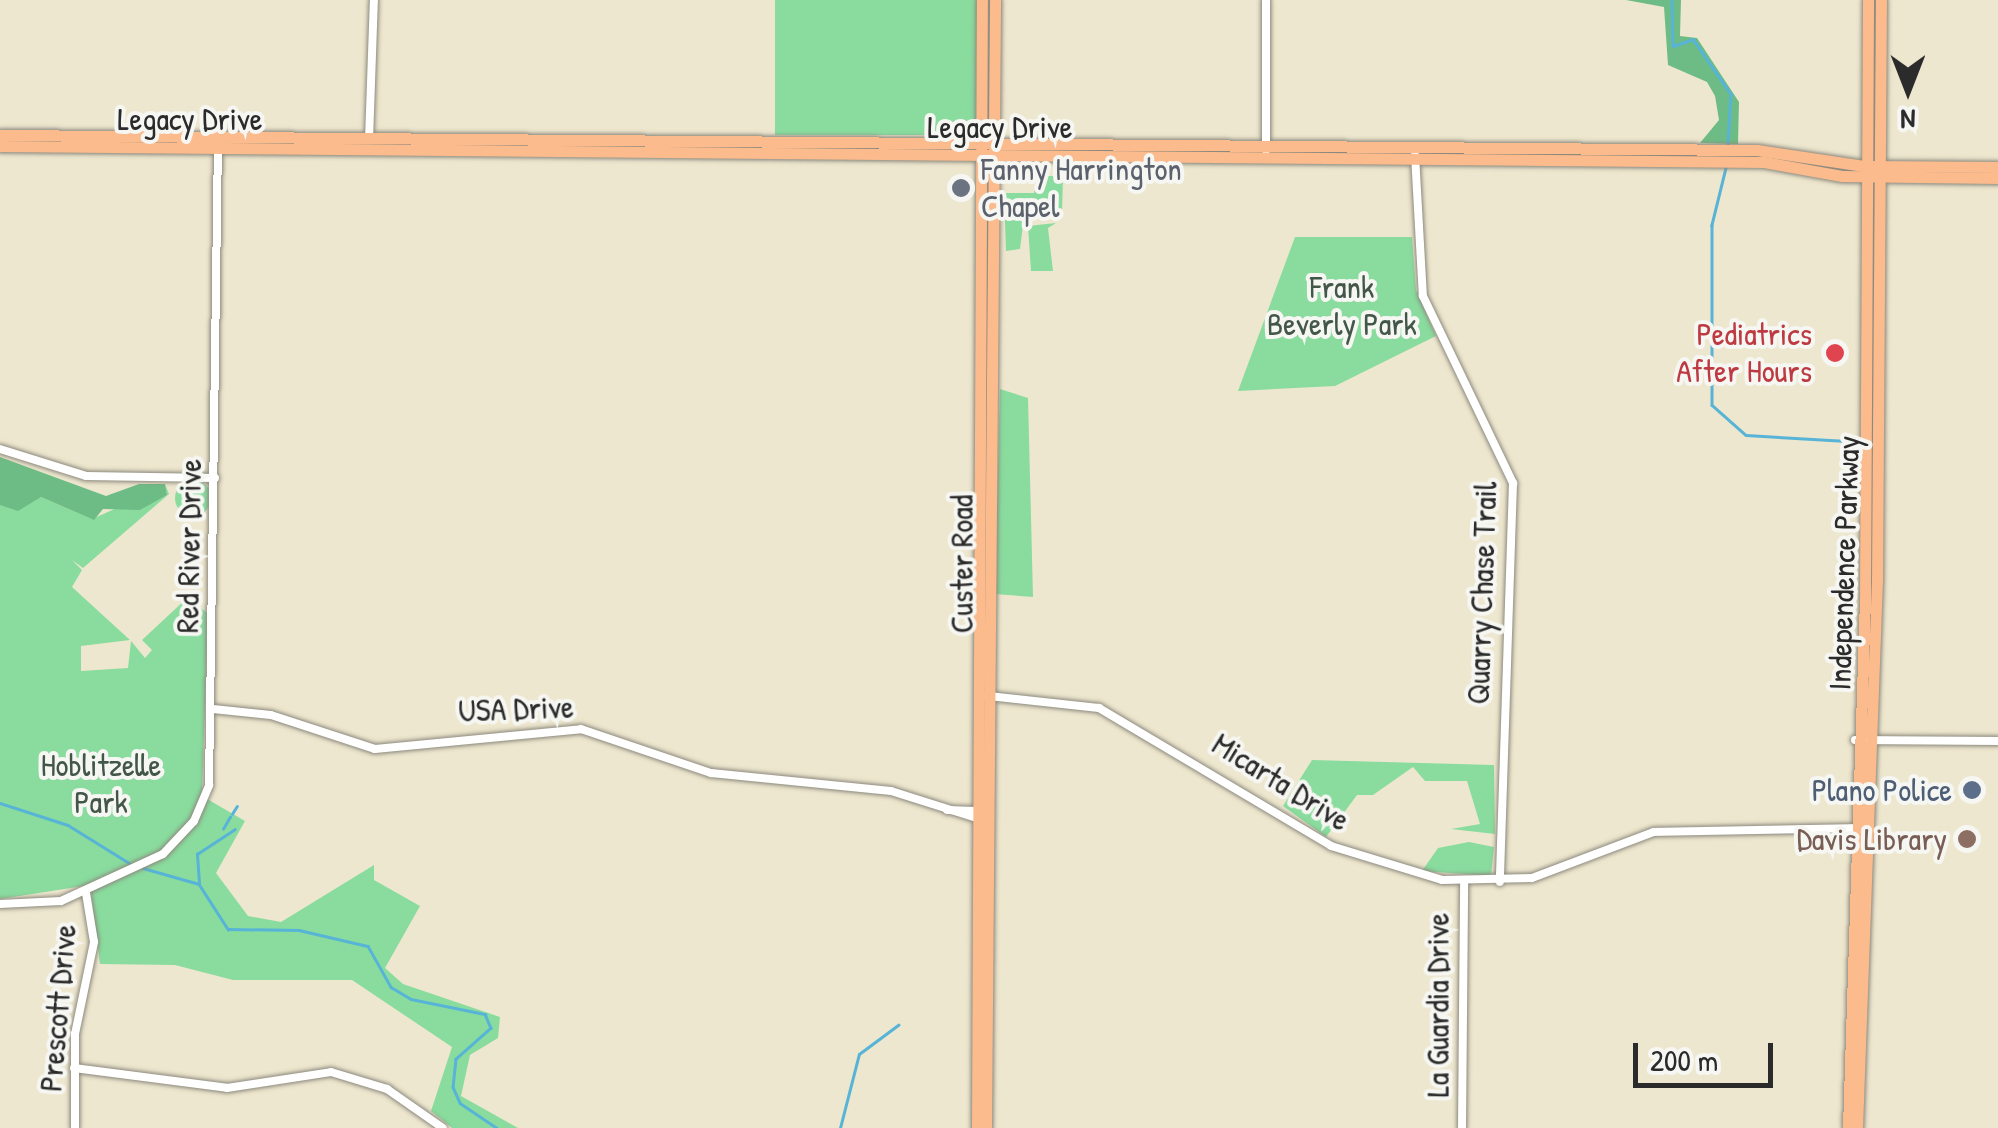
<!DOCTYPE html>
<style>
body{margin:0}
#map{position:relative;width:1998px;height:1128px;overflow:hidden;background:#eee7cf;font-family:"Patrick Hand",sans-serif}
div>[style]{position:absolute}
.green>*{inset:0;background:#89dc9e;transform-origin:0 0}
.round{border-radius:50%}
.forest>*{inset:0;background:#6ebc85}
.stream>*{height:2.5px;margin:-1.25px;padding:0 1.25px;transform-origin:1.25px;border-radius:1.25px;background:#58b4d6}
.roads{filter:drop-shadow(0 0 2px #8c897d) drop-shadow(0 0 2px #8c897d)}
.minor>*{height:8px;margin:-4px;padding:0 4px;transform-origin:4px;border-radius:4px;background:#fff}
.major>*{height:11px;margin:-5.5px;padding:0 5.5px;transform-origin:5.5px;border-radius:5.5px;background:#fbbb8d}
.dots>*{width:28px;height:28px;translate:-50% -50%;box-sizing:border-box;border:5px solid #f6f6f2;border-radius:50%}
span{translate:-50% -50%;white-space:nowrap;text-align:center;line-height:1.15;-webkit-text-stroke:8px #f6f6f2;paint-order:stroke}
.street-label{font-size:32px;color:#2b2b2b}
.worship-label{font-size:32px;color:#5b616d}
.left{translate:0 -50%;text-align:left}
.park-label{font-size:32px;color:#425748}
.health-label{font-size:32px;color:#be3a42}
.right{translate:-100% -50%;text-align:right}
.service-label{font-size:32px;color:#4e5e75}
.education-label{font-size:32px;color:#785e54}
.north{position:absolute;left:1858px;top:40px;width:100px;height:100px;-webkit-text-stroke:8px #f6f6f2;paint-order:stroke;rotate:180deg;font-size:28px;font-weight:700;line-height:40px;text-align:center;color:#2b2b2b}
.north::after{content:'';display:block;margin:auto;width:35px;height:45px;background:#2b2b2b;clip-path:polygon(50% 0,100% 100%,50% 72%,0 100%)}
.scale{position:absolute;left:1633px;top:1043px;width:140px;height:45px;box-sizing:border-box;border:5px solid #2b2b2b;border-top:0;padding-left:12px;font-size:30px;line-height:35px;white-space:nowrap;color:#2b2b2b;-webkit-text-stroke:8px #f6f6f2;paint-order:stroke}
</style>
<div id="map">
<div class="green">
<div style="left:775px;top:0;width:202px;height:135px"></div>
<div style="clip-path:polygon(1037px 176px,1063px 176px,1062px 213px,1024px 217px,1020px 249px,1006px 251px,1004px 193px,1034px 193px)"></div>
<div style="clip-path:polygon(1056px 223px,1048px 228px,1053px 271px,1031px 271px,1028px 226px)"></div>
<div style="clip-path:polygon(1295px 237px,1412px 237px,1416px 290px,1436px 336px,1335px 386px,1238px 391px)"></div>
<div style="clip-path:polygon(1000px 389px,1028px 398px,1033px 597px,995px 594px)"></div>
<div class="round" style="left:175px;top:480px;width:36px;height:36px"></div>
<div style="clip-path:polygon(165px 484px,169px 494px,83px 568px,72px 560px,82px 570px,72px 587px,130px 640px,81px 646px,81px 671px,128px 668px,131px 641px,145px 658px,152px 650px,142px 640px,186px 599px,208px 613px,202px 796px,245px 821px,216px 873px,248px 916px,281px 922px,374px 865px,374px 880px,420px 906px,385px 968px,403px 984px,500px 1017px,498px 1038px,470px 1055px,461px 1096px,518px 1128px,452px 1128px,431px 1111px,452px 1047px,352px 980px,233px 980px,175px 965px,100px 964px,90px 885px,0 899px,0 505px,41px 497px,92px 519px,126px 504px,140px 509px,167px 495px)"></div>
<div style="clip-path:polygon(1312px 760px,1494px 765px,1495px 834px,1451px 829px,1480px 824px,1467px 781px,1425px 781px,1413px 767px,1373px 795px,1357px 795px,1326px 837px,1283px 806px)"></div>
<div style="clip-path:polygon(1469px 842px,1494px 847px,1491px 876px,1422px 871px,1438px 848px)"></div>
</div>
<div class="forest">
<div style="clip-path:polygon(1626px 0,1681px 0,1680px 36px,1697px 38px,1739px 102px,1738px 144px,1700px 143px,1719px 120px,1715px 96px,1707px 82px,1668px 65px,1664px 7px)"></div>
<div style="clip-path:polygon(0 457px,106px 496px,139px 484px,165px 484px,167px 495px,140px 510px,103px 509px,94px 520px,41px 497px,18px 511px,0 505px)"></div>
</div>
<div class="stream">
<div style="left:1672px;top:0;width:46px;rotate:88.8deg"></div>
<div style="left:1673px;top:46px;width:21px;rotate:-19deg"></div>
<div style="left:1693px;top:39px;width:67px;rotate:55.4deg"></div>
<div style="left:1731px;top:94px;width:49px;rotate:93.5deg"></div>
<div style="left:1726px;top:168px;width:59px;rotate:103.8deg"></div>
<div style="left:1712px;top:225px;width:180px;rotate:90deg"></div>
<div style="left:1712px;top:405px;width:45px;rotate:41.4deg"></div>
<div style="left:1746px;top:435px;width:101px;rotate:3.4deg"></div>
<div style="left:0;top:803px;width:71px;rotate:17.9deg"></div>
<div style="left:68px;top:825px;width:74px;rotate:31.8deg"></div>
<div style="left:232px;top:814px;width:9px;rotate:-58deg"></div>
<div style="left:223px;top:829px;width:14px;rotate:-60deg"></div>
<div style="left:143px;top:868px;width:58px;rotate:15.9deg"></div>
<div style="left:199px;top:884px;width:54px;rotate:57.2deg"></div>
<div style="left:228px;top:929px;width:71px;rotate:0.8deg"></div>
<div style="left:299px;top:930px;width:71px;rotate:13.1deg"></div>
<div style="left:368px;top:946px;width:47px;rotate:60.7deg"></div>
<div style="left:391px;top:987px;width:23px;rotate:31deg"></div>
<div style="left:411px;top:999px;width:76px;rotate:11.5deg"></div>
<div style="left:485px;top:1014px;width:15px;rotate:67deg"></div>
<div style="left:491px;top:1028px;width:47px;rotate:138.5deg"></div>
<div style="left:456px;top:1059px;width:28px;rotate:96deg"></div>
<div style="left:453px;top:1087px;width:17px;rotate:66deg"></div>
<div style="left:460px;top:1103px;width:45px;rotate:34deg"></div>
<div style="left:199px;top:883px;width:29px;rotate:-94deg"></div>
<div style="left:197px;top:854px;width:45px;rotate:-33.3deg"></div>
<div style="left:840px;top:1128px;width:76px;rotate:-75.6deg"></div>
<div style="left:859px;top:1054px;width:49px;rotate:-36.6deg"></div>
</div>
<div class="roads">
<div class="minor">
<div style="left:369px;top:140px;width:140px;rotate:-88deg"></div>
<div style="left:1266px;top:150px;width:150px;rotate:-90deg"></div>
<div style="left:1415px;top:155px;width:141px;rotate:86.8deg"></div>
<div style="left:1423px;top:296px;width:208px;rotate:64.3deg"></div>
<div style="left:1513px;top:483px;width:399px;rotate:91.9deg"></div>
<div style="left:0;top:449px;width:90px;rotate:17.4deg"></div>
<div style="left:86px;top:476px;width:129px;rotate:0.9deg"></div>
<div style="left:988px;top:696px;width:112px;rotate:6.2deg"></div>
<div style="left:1099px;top:708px;width:270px;rotate:30.7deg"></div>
<div style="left:1331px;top:846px;width:116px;rotate:17deg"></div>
<div style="left:1442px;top:880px;width:90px;rotate:-1.3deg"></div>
<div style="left:1532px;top:878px;width:130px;rotate:-20.7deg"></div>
<div style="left:1654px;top:832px;width:204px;rotate:-1.1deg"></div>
<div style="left:213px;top:709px;width:58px;rotate:5.9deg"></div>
<div style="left:271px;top:715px;width:109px;rotate:18.1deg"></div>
<div style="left:375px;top:749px;width:207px;rotate:-5.5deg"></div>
<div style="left:581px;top:729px;width:137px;rotate:18.7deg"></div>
<div style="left:711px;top:773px;width:181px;rotate:5.7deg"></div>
<div style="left:891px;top:791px;width:93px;rotate:17.5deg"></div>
<div style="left:1855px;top:740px;width:143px;rotate:0.4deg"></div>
<div style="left:947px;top:810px;width:36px;rotate:2deg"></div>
<div style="left:0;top:904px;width:61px;rotate:-2.8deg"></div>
<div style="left:61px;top:901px;width:112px;rotate:-24.7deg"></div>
<div style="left:163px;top:854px;width:45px;rotate:-46.8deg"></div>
<div style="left:194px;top:821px;width:39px;rotate:-67deg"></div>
<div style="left:209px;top:785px;width:642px;rotate:-89.2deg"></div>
<div style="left:74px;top:1068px;width:154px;rotate:7.4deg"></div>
<div style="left:227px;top:1088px;width:105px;rotate:-8.7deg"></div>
<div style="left:331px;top:1072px;width:59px;rotate:16.9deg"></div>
<div style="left:387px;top:1089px;width:68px;rotate:34.9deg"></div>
<div style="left:75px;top:1128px;width:94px;rotate:-90deg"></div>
<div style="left:75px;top:1034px;width:94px;rotate:-78.3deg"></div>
<div style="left:94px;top:942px;width:50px;rotate:-99.3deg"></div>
<div style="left:1462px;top:1128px;width:246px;rotate:-89.5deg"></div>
</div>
<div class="major">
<div style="left:0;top:135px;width:1757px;rotate:0.49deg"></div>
<div style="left:1757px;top:150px;width:108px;rotate:8.5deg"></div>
<div style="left:1864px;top:166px;width:134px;rotate:0.4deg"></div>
<div style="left:0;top:146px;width:1764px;rotate:0.52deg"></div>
<div style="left:1764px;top:162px;width:79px;rotate:10.2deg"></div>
<div style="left:1842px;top:176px;width:156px;rotate:0.7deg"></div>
<div style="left:977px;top:1128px;width:1128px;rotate:-89.75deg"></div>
<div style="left:986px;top:1128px;width:1128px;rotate:-89.54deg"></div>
<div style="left:1848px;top:1128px;width:529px;rotate:-88.16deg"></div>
<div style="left:1865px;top:599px;width:599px;rotate:-89.71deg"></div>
<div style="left:1857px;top:1128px;width:547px;rotate:-87.91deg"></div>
<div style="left:1877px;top:581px;width:581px;rotate:-89.61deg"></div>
</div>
</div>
<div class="dots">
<div style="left:961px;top:188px;background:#6b7280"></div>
<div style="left:1835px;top:353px;background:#e0444e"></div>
<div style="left:1972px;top:790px;background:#5c6f8a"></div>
<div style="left:1967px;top:839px;background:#8d6e63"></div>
</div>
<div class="street-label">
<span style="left:190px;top:119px">Legacy Drive</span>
<span style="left:1000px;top:127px">Legacy Drive</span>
<span style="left:189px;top:546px;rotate:-89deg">Red River Drive</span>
<span style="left:1844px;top:563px;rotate:-88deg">Independence Parkway</span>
<span style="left:962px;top:564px;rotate:-90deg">Custer Road</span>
<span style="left:1482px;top:593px;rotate:-88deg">Quarry Chase Trail</span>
<span style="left:516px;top:709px;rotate:-2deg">USA Drive</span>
<span style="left:1281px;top:782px;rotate:32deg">Micarta Drive</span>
<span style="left:1438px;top:1005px;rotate:-90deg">La Guardia Drive</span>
<span style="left:58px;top:1008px;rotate:-85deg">Prescott Drive</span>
</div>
<div class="worship-label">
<span class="left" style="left:981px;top:188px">Fanny Harrington<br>Chapel</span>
</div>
<div class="park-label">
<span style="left:1342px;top:306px">Frank<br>Beverly Park</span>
<span style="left:101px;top:784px">Hoblitzelle<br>Park</span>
</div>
<div class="health-label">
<span class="right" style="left:1812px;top:353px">Pediatrics<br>After Hours</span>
</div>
<div class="service-label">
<span class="right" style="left:1952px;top:790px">Plano Police</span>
</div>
<div class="education-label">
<span class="right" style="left:1947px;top:839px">Davis Library</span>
</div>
<div class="north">N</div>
<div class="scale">200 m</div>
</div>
